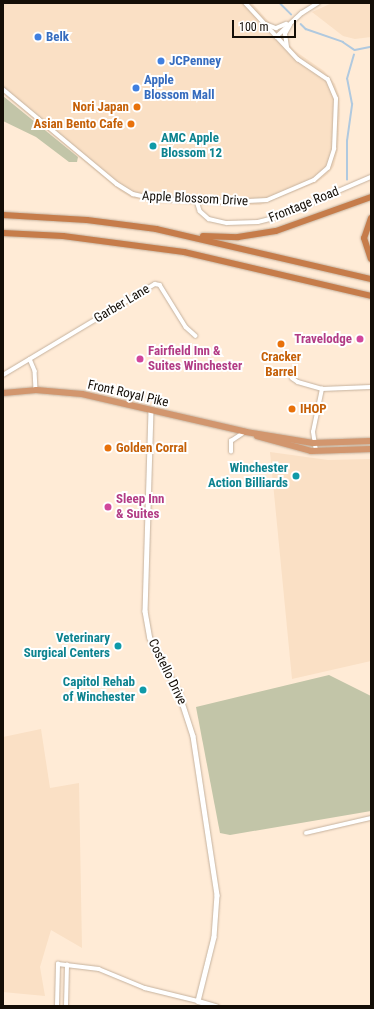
<!DOCTYPE html>
<style>
body{margin:0}
#map{position:relative;width:374px;height:1009px;overflow:hidden;background:#ffebd6;font-family:"Roboto Condensed",sans-serif}
div>[style]{position:absolute}
.built>*{inset:0;background:#fae0c5}
.green>*{inset:0;background:#c2c5a8}
.stream>*{height:1.5px;margin:-0.75px;padding:0 0.75px;transform-origin:0.75px;border-radius:0.75px;background:#b0c9df}
.roads{filter:drop-shadow(0 0 1px #c6b29e) drop-shadow(0 0 1px #c6b29e)}
.minor>*{height:3.5px;margin:-1.75px;padding:0 1.75px;transform-origin:1.75px;border-radius:1.75px;background:#fff}
.tertiary>*{height:4.5px;margin:-2.25px;padding:0 2.25px;transform-origin:2.25px;border-radius:2.25px;background:#fff}
.trunk>*{height:6px;margin:-3px;padding:0 3px;transform-origin:3px;border-radius:3px;background:#d2966e}
.motorway>*{height:6px;margin:-3px;padding:0 3px;transform-origin:3px;border-radius:3px;background:#c67c4a}
.dots>*{width:11px;height:11px;translate:-50% -50%;box-sizing:border-box;border:2px solid #fff;border-radius:50%}
span{translate:-50% -50%;white-space:nowrap;text-align:center;line-height:1.15;-webkit-text-stroke:4px #fff;paint-order:stroke}
.shop-label{font-size:13px;color:#366cbe;font-weight:700}
.left{translate:0 -50%;text-align:left}
.food-label{font-size:13px;color:#c56008;font-weight:700}
.right{translate:-100% -50%;text-align:right}
.culture-label{font-size:13px;color:#0d838f;font-weight:700}
.street-label{font-size:13px;color:#140e07}
.hotel-label{font-size:13px;color:#b23c85;font-weight:700}
.frame{position:absolute;inset:0;border:4px solid #140e07;pointer-events:none}
.scale{position:absolute;left:232px;top:20px;width:64px;height:18px;box-sizing:border-box;border:2px solid #140e07;border-top:0;padding-left:5px;font-size:12px;line-height:14px;white-space:nowrap;color:#140e07;-webkit-text-stroke:3px #fff;paint-order:stroke}
</style>
<div id="map">
<div class="built">
<div style="clip-path:polygon(3px 3px,252px 3px,295px 51px,324px 71px,335px 84px,339px 95px,340px 113px,338px 150px,334px 166px,328px 174px,316px 183px,260px 205px,154px 202px,132px 198px,120px 191px,3px 94px)"></div>
<div style="clip-path:polygon(332px 3px,371px 3px,371px 37px,355px 39px,343px 36px,312px 12px)"></div>
<div style="clip-path:polygon(270px 452px,328px 460px,371px 459px,371px 661px,292px 679px)"></div>
<div style="clip-path:polygon(41px 729px,50px 788px,79px 783px,82px 948px,51px 930px,40px 967px,45px 996px,3px 992px,3px 737px)"></div>
</div>
<div class="green">
<div style="clip-path:polygon(3px 96px,78px 157px,77px 162px,69px 162px,36px 137px,3px 121px)"></div>
<div style="clip-path:polygon(329px 675px,371px 696px,371px 811px,230px 835px,220px 833px,196px 707px)"></div>
</div>
<div class="stream">
<div style="left:280px;top:3px;width:16px;rotate:45deg"></div>
<div style="left:301px;top:24px;width:7px;rotate:45deg"></div>
<div style="left:306px;top:29px;width:39px;rotate:19deg"></div>
<div style="left:343px;top:42px;width:14px;rotate:34deg"></div>
<div style="left:355px;top:50px;width:16px;rotate:-11deg"></div>
<div style="left:347px;top:180px;width:39px;rotate:-90deg"></div>
<div style="left:347px;top:141px;width:37px;rotate:-82deg"></div>
<div style="left:352px;top:104px;width:25px;rotate:-101deg"></div>
<div style="left:347px;top:79px;width:25px;rotate:-74deg"></div>
</div>
<div class="roads">
<div class="minor">
<div style="left:266px;top:24px;width:11px;rotate:22deg"></div>
<div style="left:276px;top:28px;width:11px;rotate:-22deg"></div>
<div style="left:276px;top:37px;width:35px;rotate:-43deg"></div>
<div style="left:302px;top:13px;width:19px;rotate:-32deg"></div>
<div style="left:287px;top:47px;width:13px;rotate:-99deg"></div>
<div style="left:285px;top:34px;width:10px;rotate:-61deg"></div>
<div style="left:3px;top:89px;width:148px;rotate:39.8deg"></div>
<div style="left:117px;top:184px;width:19px;rotate:32deg"></div>
<div style="left:133px;top:194px;width:22px;rotate:13deg"></div>
<div style="left:154px;top:199px;width:74px;rotate:2.3deg"></div>
<div style="left:228px;top:202px;width:39px;rotate:-3deg"></div>
<div style="left:267px;top:200px;width:51px;rotate:-23.1deg"></div>
<div style="left:314px;top:180px;width:18px;rotate:-41deg"></div>
<div style="left:328px;top:168px;width:20px;rotate:-72deg"></div>
<div style="left:334px;top:149px;width:50px;rotate:-87.7deg"></div>
<div style="left:336px;top:99px;width:21px;rotate:-113deg"></div>
<div style="left:328px;top:80px;width:36px;rotate:-146deg"></div>
<div style="left:298px;top:60px;width:78px;rotate:-132.9deg"></div>
<div style="left:197px;top:201px;width:10px;rotate:73deg"></div>
<div style="left:200px;top:211px;width:12px;rotate:42deg"></div>
<div style="left:209px;top:219px;width:18px;rotate:13deg"></div>
<div style="left:227px;top:223px;width:31px;rotate:-2deg"></div>
<div style="left:258px;top:222px;width:21px;rotate:-14deg"></div>
<div style="left:278px;top:217px;width:101px;rotate:-23.3deg"></div>
<div style="left:30px;top:359px;width:13px;rotate:67deg"></div>
<div style="left:35px;top:371px;width:19px;rotate:87deg"></div>
<div style="left:3px;top:375px;width:177px;rotate:-30.9deg"></div>
<div style="left:155px;top:284px;width:5px;rotate:11deg"></div>
<div style="left:160px;top:285px;width:49px;rotate:58.2deg"></div>
<div style="left:186px;top:327px;width:13px;rotate:42deg"></div>
<div style="left:292px;top:378px;width:7px;rotate:34deg"></div>
<div style="left:298px;top:382px;width:25px;rotate:16deg"></div>
<div style="left:322px;top:389px;width:48px;rotate:-2.4deg"></div>
<div style="left:316px;top:451px;width:19px;rotate:-99deg"></div>
<div style="left:313px;top:432px;width:44px;rotate:-78.2deg"></div>
<div style="left:231px;top:452px;width:11px;rotate:-90deg"></div>
<div style="left:231px;top:441px;width:17px;rotate:-33deg"></div>
<div style="left:306px;top:833px;width:67px;rotate:-13deg"></div>
<div style="left:57px;top:1006px;width:42px;rotate:-88.6deg"></div>
<div style="left:58px;top:964px;width:41px;rotate:7deg"></div>
<div style="left:99px;top:969px;width:50px;rotate:22.4deg"></div>
<div style="left:145px;top:988px;width:55px;rotate:13.8deg"></div>
<div style="left:66px;top:1006px;width:41px;rotate:-88.6deg"></div>
</div>
<div class="tertiary">
<div style="left:151px;top:410px;width:201px;rotate:91.7deg"></div>
<div style="left:145px;top:611px;width:27px;rotate:80deg"></div>
<div style="left:150px;top:638px;width:62px;rotate:62.2deg"></div>
<div style="left:179px;top:693px;width:45px;rotate:72deg"></div>
<div style="left:193px;top:736px;width:161px;rotate:81.4deg"></div>
<div style="left:217px;top:895px;width:42px;rotate:94.1deg"></div>
<div style="left:214px;top:937px;width:66px;rotate:104deg"></div>
<div style="left:198px;top:1001px;width:19px;rotate:16deg"></div>
</div>
<div class="trunk">
<div style="left:3px;top:393px;width:33px;rotate:-5deg"></div>
<div style="left:36px;top:390px;width:46px;rotate:5deg"></div>
<div style="left:82px;top:394px;width:168px;rotate:13deg"></div>
<div style="left:246px;top:432px;width:68px;rotate:9.3deg"></div>
<div style="left:313px;top:443px;width:58px;rotate:-2deg"></div>
<div style="left:257px;top:436px;width:56px;rotate:15.5deg"></div>
<div style="left:311px;top:451px;width:60px;rotate:-1.9deg"></div>
</div>
<div class="motorway">
<div style="left:3px;top:215px;width:84px;rotate:3.4deg"></div>
<div style="left:87px;top:220px;width:70px;rotate:7.4deg"></div>
<div style="left:156px;top:229px;width:221px;rotate:13.1deg"></div>
<div style="left:371px;top:218px;width:21px;rotate:109deg"></div>
<div style="left:364px;top:238px;width:22px;rotate:72deg"></div>
<div style="left:3px;top:233px;width:60px;rotate:2.9deg"></div>
<div style="left:63px;top:236px;width:122px;rotate:7.5deg"></div>
<div style="left:184px;top:252px;width:192px;rotate:13.2deg"></div>
<div style="left:203px;top:236px;width:35px;rotate:2deg"></div>
<div style="left:238px;top:237px;width:38px;rotate:-9deg"></div>
<div style="left:276px;top:231px;width:101px;rotate:-19.7deg"></div>
</div>
</div>
<div class="dots">
<div style="left:38px;top:37px;background:#3f7fe0"></div>
<div style="left:161px;top:61px;background:#3f7fe0"></div>
<div style="left:136px;top:88px;background:#3f7fe0"></div>
<div style="left:137px;top:107px;background:#e8710a"></div>
<div style="left:131px;top:124px;background:#e8710a"></div>
<div style="left:153px;top:146px;background:#0f9aa8"></div>
<div style="left:360px;top:339px;background:#d1479c"></div>
<div style="left:281px;top:344px;background:#e8710a"></div>
<div style="left:140px;top:359px;background:#d1479c"></div>
<div style="left:292px;top:409px;background:#e8710a"></div>
<div style="left:108px;top:448px;background:#e8710a"></div>
<div style="left:296px;top:476px;background:#0f9aa8"></div>
<div style="left:108px;top:507px;background:#d1479c"></div>
<div style="left:118px;top:646px;background:#0f9aa8"></div>
<div style="left:143px;top:690px;background:#0f9aa8"></div>
</div>
<div class="shop-label">
<span class="left" style="left:46px;top:37px">Belk</span>
<span class="left" style="left:169px;top:61px">JCPenney</span>
<span class="left" style="left:144px;top:88px">Apple<br>Blossom Mall</span>
</div>
<div class="food-label">
<span class="right" style="left:129px;top:107px">Nori Japan</span>
<span class="right" style="left:123px;top:124px">Asian Bento Cafe</span>
<span style="left:281px;top:365px">Cracker<br>Barrel</span>
<span class="left" style="left:300px;top:409px">IHOP</span>
<span class="left" style="left:116px;top:448px">Golden Corral</span>
</div>
<div class="culture-label">
<span class="left" style="left:161px;top:146px">AMC Apple<br>Blossom 12</span>
<span class="right" style="left:288px;top:476px">Winchester<br>Action Billiards</span>
<span class="right" style="left:110px;top:646px">Veterinary<br>Surgical Centers</span>
<span class="right" style="left:135px;top:690px">Capitol Rehab<br>of Winchester</span>
</div>
<div class="street-label">
<span style="left:195px;top:199px;rotate:3deg">Apple Blossom Drive</span>
<span style="left:304px;top:205px;rotate:-22deg">Frontage Road</span>
<span style="left:122px;top:304px;rotate:-31deg">Garber Lane</span>
<span style="left:128px;top:394px;rotate:13deg">Front Royal Pike</span>
<span style="left:167px;top:672px;rotate:64deg">Costello Drive</span>
</div>
<div class="hotel-label">
<span class="right" style="left:352px;top:339px">Travelodge</span>
<span class="left" style="left:148px;top:359px">Fairfield Inn &amp;<br>Suites Winchester</span>
<span class="left" style="left:116px;top:507px">Sleep Inn<br>&amp; Suites</span>
</div>
<div class="frame"></div>
<div class="scale">100 m</div>
</div>
